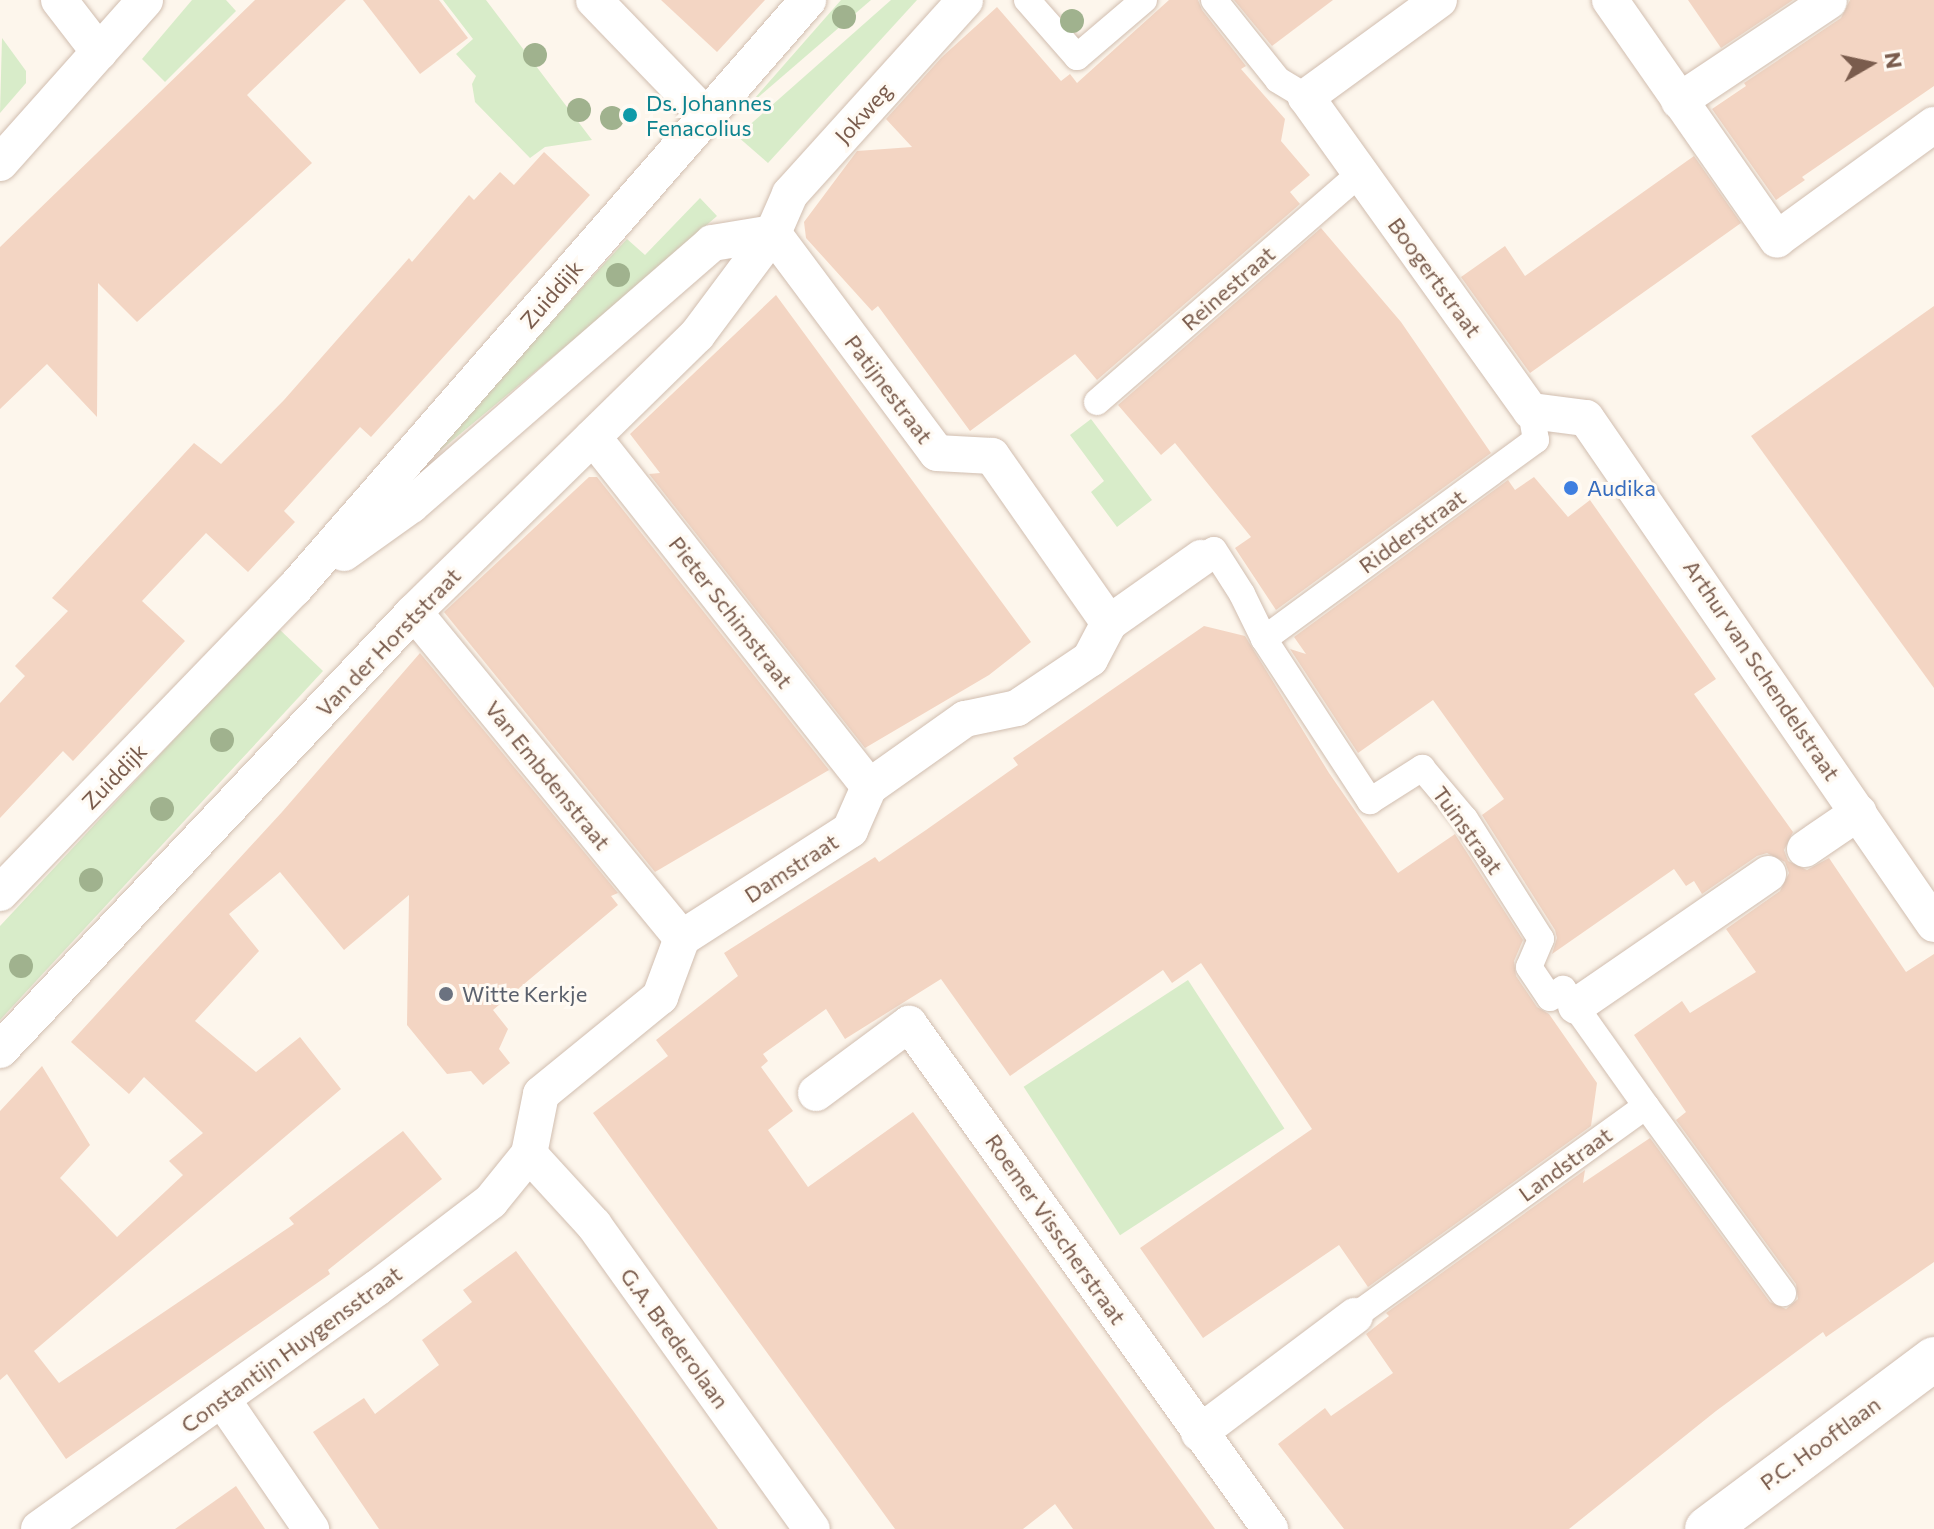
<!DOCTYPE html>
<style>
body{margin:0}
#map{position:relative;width:1934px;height:1529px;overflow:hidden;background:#fdf6ec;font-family:Commissioner,sans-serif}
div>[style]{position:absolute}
.green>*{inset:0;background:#d8ecc9;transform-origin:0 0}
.building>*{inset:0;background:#f3d5c3}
.roads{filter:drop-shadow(0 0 2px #d1beb0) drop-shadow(0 0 2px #d1beb0)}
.pedestrian>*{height:26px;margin:-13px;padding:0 13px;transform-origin:13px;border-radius:13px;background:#fff}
.minor>*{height:36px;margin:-18px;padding:0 18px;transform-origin:18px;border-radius:18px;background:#fff}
.tertiary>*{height:44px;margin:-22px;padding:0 22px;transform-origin:22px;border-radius:22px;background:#fff}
.trees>*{width:24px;height:24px;margin:-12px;border-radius:50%;background:#a0b28e}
.dots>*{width:22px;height:22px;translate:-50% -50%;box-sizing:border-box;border:4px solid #fffaf3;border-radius:50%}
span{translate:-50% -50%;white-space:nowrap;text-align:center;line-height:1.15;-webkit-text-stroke:6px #fffaf3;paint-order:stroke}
.culture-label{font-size:22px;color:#0d838f}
.left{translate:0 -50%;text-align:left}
.street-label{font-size:22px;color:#7a5c4d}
.shop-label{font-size:22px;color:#366cbe}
.worship-label{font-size:22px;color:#5b616d}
.north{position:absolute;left:1830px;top:24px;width:80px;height:80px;-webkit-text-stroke:6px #fffaf3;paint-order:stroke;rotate:81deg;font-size:22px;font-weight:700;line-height:32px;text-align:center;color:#7a5c4d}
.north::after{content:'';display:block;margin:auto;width:28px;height:36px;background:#7a5c4d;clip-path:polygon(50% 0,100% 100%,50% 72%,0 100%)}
</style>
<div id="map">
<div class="green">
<div style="clip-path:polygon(192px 0,226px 0,236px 11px,165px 82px,142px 59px)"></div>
<div style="clip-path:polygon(443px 0,486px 0,592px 140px,545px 147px,530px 158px,475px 102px,472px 84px,476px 76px,456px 54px,473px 39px)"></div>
<div style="clip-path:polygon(841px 0,871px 0,748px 106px)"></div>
<div style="clip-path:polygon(891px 0,917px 0,768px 163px,737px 136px)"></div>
<div style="clip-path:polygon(2px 38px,26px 71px,26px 83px,0 113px)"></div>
<div style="clip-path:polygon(700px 198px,717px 216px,608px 311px,406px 479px,627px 239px,645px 255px)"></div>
<div style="clip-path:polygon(1091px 419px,1152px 500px,1117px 527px,1091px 492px,1104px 481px,1070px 435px)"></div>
<div style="clip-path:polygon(278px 628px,323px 671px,0 1020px,0 926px)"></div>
<div style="left:1188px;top:980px;width:177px;height:196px;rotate:57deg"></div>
</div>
<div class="building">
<div style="clip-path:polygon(255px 0,346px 0,247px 95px,312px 163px,137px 322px,98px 283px,97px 417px,47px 364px,0 409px,0 247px)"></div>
<div style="clip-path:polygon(363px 0,439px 0,468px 38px,420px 74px)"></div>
<div style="clip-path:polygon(661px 0,765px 0,717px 52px)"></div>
<div style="clip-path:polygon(1169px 0,1198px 0,1202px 10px,1246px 66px,1241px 69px,1285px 119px,1281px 141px,1310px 175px,1290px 192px,1300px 204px,1097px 380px,1075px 354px,970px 431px,878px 306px,872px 311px,806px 238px,804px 222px,857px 151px,912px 147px,886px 119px,942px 57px,997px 7px,1061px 81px,1070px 74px,1077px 83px)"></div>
<div style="clip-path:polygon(1234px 0,1333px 0,1272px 46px)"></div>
<div style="clip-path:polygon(1688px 0,1793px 0,1721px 48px)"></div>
<div style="clip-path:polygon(1850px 0,1934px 0,1934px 86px,1802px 177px,1805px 180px,1776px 200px,1712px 109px,1746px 86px,1744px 83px,1841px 18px)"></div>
<div style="clip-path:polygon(544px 152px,590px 195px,371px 437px,360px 427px,284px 511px,295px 522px,248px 572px,206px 533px,142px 601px,185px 641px,73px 761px,63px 751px,0 818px,0 703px,25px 676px,15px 666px,68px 611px,52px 598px,194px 443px,221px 464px,284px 400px,409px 258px,412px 262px,469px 195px,474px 200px,500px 172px,514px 185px)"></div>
<div style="clip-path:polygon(1694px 156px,1741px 223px,1530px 373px,1461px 277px,1505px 246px,1525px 276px)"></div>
<div style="clip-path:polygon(1321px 228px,1401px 322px,1491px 453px,1276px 610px,1235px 548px,1251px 537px,1175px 443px,1161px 455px,1118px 405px)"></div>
<div style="clip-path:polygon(776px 295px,1031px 642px,989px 675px,865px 748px,649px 474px,660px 473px,630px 434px)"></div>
<div style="clip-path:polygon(1934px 306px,1934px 688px,1751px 436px)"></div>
<div style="clip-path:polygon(589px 477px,597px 477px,829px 770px,655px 872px,444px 612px)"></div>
<div style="clip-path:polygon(1534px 477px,1568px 517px,1590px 500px,1716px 679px,1694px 694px,1793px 832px,1784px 850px,1788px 861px,1807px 870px,1829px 858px,1906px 972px,1934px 954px,1934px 1262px,1826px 1337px,1823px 1332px,1716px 1411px,1569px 1529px,1344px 1529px,1278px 1444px,1325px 1408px,1331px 1416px,1393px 1373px,1366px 1334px,1389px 1316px,1386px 1313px,1585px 1170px,1583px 1183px,1650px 1138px,1770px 1302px,1786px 1309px,1798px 1299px,1796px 1284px,1676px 1120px,1686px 1112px,1634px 1035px,1682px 1001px,1690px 1013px,1756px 972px,1726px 929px,1780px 891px,1789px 873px,1785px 862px,1767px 853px,1757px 856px,1702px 894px,1694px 881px,1686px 886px,1674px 869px,1552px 954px,1557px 938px,1555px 930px,1482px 815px,1504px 799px,1433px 700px,1358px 753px,1290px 649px,1306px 654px,1294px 637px,1508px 480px,1515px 490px)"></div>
<div style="clip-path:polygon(1204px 626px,1245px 636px,1329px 773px,1398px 873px,1455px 834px,1523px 940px,1514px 961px,1516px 976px,1537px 1007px,1549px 1014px,1597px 1083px,1591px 1126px,1368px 1287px,1339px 1245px,1203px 1338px,1140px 1248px,1312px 1129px,1201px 963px,1172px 983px,1163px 970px,1010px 1076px,941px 979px,845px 1039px,826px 1009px,763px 1054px,768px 1061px,761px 1067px,793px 1111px,768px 1130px,808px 1187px,913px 1112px,1215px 1529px,1073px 1529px,1055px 1504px,1023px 1529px,895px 1529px,593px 1113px,668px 1056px,656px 1040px,738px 976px,724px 953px,875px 857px,879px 862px,926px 830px,1018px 765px,1013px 758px)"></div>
<div style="clip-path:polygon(420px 653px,618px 893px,611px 896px,618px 905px,493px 1010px,508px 1029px,499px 1049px,510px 1063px,483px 1085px,471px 1071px,447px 1074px,407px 1025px,409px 895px,344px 950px,280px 872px,229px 914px,259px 951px,195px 1021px,256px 1072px,300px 1037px,341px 1089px,34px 1351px,59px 1383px,294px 1224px,289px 1218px,403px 1131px,442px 1179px,328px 1270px,330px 1274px,66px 1459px,7px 1374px,0 1380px,0 1111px,42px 1066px,90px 1145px,60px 1178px,117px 1237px,183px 1175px,169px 1161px,203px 1133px,144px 1077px,129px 1094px,71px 1042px,282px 812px)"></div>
<div style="clip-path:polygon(516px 1251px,634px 1412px,718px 1529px,379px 1529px,313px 1432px,364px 1398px,375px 1414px,439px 1365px,422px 1340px,472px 1302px,463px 1290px)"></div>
<div style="clip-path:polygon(236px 1486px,265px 1529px,175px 1529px)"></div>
</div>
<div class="roads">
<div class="pedestrian">
<div style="left:1027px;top:0;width:76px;rotate:48.7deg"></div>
<div style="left:1077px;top:57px;width:88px;rotate:-40.4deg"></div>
<div style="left:1214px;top:0;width:102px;rotate:51.3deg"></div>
<div style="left:1278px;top:80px;width:33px;rotate:31deg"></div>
<div style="left:1097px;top:402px;width:349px;rotate:-41deg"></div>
<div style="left:1201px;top:558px;width:15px;rotate:-32deg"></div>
<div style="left:1214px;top:550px;width:52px;rotate:57.5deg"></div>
<div style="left:1242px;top:594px;width:50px;rotate:63.9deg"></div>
<div style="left:1264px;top:639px;width:194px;rotate:56.8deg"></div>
<div style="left:1370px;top:801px;width:62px;rotate:-32.4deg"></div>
<div style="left:1422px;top:768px;width:67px;rotate:49.9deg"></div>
<div style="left:1465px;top:819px;width:142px;rotate:57.7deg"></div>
<div style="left:1541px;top:939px;width:30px;rotate:113deg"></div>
<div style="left:1529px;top:967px;width:37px;rotate:56deg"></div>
<div style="left:1550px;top:998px;width:16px;rotate:-35deg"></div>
<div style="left:1563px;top:989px;width:143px;rotate:54.6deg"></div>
<div style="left:1646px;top:1106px;width:359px;rotate:144.2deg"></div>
<div style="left:1264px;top:639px;width:337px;rotate:-36.2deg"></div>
<div style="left:1536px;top:440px;width:29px;rotate:-100deg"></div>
<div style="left:1646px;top:1106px;width:232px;rotate:53.8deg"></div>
</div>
<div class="minor">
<div style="left:59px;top:0;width:66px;rotate:52.4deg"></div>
<div style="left:594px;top:0;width:161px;rotate:46deg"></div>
<div style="left:1439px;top:0;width:165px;rotate:143.9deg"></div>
<div style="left:1306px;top:97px;width:386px;rotate:54.4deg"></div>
<div style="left:1531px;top:411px;width:55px;rotate:7.3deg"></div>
<div style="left:1586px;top:418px;width:614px;rotate:55.48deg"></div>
<div style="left:1610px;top:0;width:292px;rotate:55.1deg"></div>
<div style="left:1777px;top:239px;width:194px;rotate:-36deg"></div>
<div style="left:1679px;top:101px;width:180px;rotate:-33.7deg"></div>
<div style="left:0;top:163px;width:218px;rotate:-48.3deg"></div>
<div style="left:773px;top:233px;width:274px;rotate:53.3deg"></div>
<div style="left:937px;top:453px;width:55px;rotate:3.1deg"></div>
<div style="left:992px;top:456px;width:204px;rotate:55deg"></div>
<div style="left:593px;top:437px;width:446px;rotate:51.7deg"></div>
<div style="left:344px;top:553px;width:82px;rotate:-35.6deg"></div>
<div style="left:411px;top:505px;width:399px;rotate:-41deg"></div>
<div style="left:712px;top:243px;width:62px;rotate:-9.3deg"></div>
<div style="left:414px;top:612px;width:422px;rotate:50.6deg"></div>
<div style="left:1805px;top:849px;width:65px;rotate:-34.4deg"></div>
<div style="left:0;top:893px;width:423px;rotate:-46deg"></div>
<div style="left:294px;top:589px;width:782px;rotate:-48.89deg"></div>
<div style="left:1576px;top:1006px;width:233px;rotate:-34.5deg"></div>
<div style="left:0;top:1050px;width:603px;rotate:-46.61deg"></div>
<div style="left:414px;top:612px;width:396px;rotate:-44.4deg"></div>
<div style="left:697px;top:335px;width:127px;rotate:-53.3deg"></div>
<div style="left:773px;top:233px;width:43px;rotate:-66.4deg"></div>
<div style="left:790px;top:194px;width:261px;rotate:-47.9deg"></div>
<div style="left:816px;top:1093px;width:116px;rotate:-36.6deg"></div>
<div style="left:909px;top:1024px;width:621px;rotate:54.44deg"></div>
<div style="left:529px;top:1154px;width:96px;rotate:47.5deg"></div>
<div style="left:594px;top:1225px;width:374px;rotate:54.4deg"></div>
<div style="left:222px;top:1399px;width:158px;rotate:55.6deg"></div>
<div style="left:1199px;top:1433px;width:195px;rotate:-36.9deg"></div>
<div style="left:39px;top:1529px;width:415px;rotate:-35.5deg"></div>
<div style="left:377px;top:1288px;width:143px;rotate:-37.3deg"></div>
<div style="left:491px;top:1201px;width:60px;rotate:-51deg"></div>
<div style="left:529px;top:1154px;width:61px;rotate:-78.7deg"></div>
<div style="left:541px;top:1094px;width:154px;rotate:-39.2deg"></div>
<div style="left:660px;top:997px;width:63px;rotate:-69.6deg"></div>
<div style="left:682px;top:938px;width:200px;rotate:-32.7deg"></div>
<div style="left:850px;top:830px;width:47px;rotate:-66.2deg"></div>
<div style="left:869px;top:787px;width:118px;rotate:-35.3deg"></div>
<div style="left:965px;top:719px;width:53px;rotate:-11.9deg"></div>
<div style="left:1017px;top:708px;width:88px;rotate:-33.9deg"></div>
<div style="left:1090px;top:659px;width:41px;rotate:-62.2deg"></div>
<div style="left:1109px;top:623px;width:113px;rotate:-35.2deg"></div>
</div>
<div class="tertiary">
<div style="left:1707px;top:1529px;width:284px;rotate:-36.8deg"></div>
</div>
</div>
<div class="trees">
<div style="left:844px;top:17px"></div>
<div style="left:1072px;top:21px"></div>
<div style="left:535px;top:55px"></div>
<div style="left:579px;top:110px"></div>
<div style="left:612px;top:118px"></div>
<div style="left:618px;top:275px"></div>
<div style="left:222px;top:740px"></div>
<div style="left:162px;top:809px"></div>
<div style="left:91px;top:880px"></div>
<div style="left:21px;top:966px"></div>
</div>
<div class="dots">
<div style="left:630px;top:115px;background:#0f9aa8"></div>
<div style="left:1571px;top:488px;background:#3f7fe0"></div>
<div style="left:446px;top:994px;background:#6b7280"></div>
</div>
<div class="culture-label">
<span class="left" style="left:646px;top:115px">Ds. Johannes<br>Fenacolius</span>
</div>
<div class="street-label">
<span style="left:863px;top:113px;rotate:-48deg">Jokweg</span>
<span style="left:1435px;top:277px;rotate:54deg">Boogertstraat</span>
<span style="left:1228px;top:288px;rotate:-41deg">Reinestraat</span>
<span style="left:551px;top:294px;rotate:-49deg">Zuiddijk</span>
<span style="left:889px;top:389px;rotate:53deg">Patijnestraat</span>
<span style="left:1412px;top:531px;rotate:-36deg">Ridderstraat</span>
<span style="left:731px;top:612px;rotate:52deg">Pieter Schimstraat</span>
<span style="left:388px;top:642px;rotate:-46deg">Van der Horststraat</span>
<span style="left:1762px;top:670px;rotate:56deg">Arthur van Schendelstraat</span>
<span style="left:548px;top:775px;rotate:51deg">Van Embdenstraat</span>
<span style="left:114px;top:776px;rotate:-46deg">Zuiddijk</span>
<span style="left:1468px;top:830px;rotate:54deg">Tuinstraat</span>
<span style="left:791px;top:868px;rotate:-33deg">Damstraat</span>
<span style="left:1565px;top:1164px;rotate:-36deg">Landstraat</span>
<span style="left:1056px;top:1229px;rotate:55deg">Roemer Visscherstraat</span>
<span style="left:675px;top:1338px;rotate:54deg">G.A. Brederolaan</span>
<span style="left:291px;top:1349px;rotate:-36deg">Constantijn Huygensstraat</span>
<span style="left:1820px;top:1443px;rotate:-36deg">P.C. Hooftlaan</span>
</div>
<div class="shop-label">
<span class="left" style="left:1587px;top:488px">Audika</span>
</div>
<div class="worship-label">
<span class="left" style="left:462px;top:994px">Witte Kerkje</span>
</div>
<div class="north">N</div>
</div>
